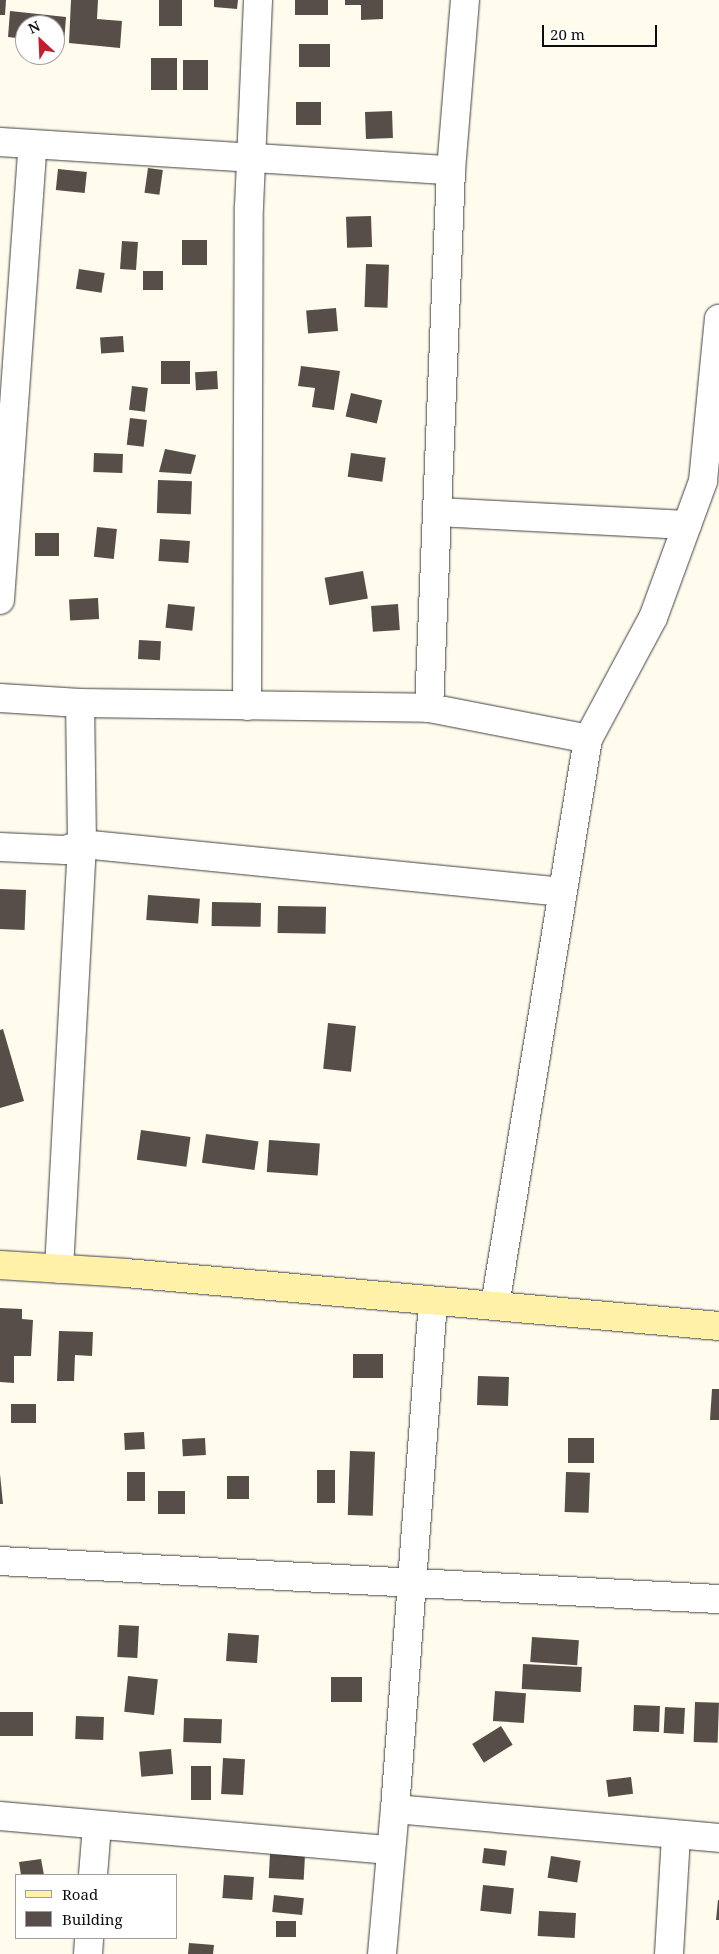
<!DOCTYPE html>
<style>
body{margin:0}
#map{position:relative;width:719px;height:1954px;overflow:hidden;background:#fffbed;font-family:"Noto Serif",serif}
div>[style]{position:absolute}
.building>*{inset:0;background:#574d49;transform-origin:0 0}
.roads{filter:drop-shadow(0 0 1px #404040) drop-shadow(0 0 1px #404040)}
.street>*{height:28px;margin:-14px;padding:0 14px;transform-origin:14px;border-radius:14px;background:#fff}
.secondary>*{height:28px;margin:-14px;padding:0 14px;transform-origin:14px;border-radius:14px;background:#fff1a8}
span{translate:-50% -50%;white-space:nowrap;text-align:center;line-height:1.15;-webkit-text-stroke:5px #fff;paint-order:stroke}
.legend{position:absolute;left:15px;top:1874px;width:162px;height:65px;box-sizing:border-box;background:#fff;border:1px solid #9e9e9e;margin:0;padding:6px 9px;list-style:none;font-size:15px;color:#0d0d0d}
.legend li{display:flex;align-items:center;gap:10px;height:25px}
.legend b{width:25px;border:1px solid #9e9e9e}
.north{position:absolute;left:15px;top:15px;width:50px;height:50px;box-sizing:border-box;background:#fff;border:1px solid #9e9e9e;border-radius:50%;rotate:335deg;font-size:14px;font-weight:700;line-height:20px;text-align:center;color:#0d0d0d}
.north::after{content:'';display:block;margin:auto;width:18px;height:22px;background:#c61c2d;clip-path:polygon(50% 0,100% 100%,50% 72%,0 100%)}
.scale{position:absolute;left:542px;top:25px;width:115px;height:22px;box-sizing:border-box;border:2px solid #0d0d0d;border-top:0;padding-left:6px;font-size:15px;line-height:18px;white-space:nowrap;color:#0d0d0d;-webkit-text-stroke:4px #fff;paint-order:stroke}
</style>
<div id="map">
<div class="building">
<div style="clip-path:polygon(0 0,6px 0,5px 15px,0 15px)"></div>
<div style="clip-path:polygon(71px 0,98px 0,97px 19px,122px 21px,120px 48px,69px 43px)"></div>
<div style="left:159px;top:0;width:23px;height:26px"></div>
<div style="clip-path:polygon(214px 0,238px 0,237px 9px,214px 7px)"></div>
<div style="left:295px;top:0;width:33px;height:15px"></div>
<div style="clip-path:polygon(345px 0,383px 0,383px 19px,361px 20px,361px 5px,345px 5px)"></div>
<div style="clip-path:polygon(10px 11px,66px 17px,64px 43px,55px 42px,55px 25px,25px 25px,25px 39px,8px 37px)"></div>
<div style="left:299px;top:44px;width:31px;height:23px"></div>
<div style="left:151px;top:58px;width:26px;height:32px"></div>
<div style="left:208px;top:60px;width:30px;height:25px;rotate:90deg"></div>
<div style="left:296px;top:102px;width:25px;height:23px"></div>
<div style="left:392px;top:111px;width:27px;height:27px;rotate:88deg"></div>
<div style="left:148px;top:168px;width:15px;height:25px;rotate:8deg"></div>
<div style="left:58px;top:169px;width:29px;height:21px;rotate:6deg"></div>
<div style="left:371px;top:216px;width:31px;height:25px;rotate:88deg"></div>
<div style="left:182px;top:240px;width:25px;height:25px"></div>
<div style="left:122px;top:241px;width:16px;height:28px;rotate:4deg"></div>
<div style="left:366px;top:264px;width:23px;height:43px;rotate:2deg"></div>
<div style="left:79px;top:269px;width:26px;height:20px;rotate:9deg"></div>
<div style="left:163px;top:271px;width:19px;height:20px;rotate:90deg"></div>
<div style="left:336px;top:308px;width:23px;height:30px;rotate:85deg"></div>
<div style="left:123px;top:336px;width:16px;height:23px;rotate:86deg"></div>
<div style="left:190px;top:361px;width:23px;height:29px;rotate:90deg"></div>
<div style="clip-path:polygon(301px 366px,340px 371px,334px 410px,312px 407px,315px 388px,298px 386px)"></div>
<div style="left:217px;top:371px;width:18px;height:22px;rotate:87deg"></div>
<div style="left:132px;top:386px;width:16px;height:24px;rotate:7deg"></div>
<div style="left:351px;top:393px;width:32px;height:24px;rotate:13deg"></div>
<div style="left:130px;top:418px;width:17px;height:27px;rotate:7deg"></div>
<div style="clip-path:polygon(165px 449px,196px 455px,191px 474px,159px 472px)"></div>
<div style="left:94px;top:453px;width:29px;height:19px;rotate:2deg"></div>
<div style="left:351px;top:453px;width:35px;height:24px;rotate:8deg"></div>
<div style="left:158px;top:480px;width:34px;height:33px;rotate:2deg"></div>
<div style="left:97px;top:527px;width:20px;height:30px;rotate:6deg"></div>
<div style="left:35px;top:533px;width:24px;height:23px"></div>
<div style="left:160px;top:539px;width:30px;height:22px;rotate:4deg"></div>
<div style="left:363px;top:571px;width:28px;height:39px;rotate:80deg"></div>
<div style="left:98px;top:598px;width:21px;height:29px;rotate:87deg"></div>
<div style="left:168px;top:604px;width:27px;height:24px;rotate:6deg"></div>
<div style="left:398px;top:604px;width:26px;height:27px;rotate:86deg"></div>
<div style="left:139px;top:640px;width:22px;height:19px;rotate:3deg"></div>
<div style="left:0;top:889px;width:26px;height:40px;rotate:2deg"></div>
<div style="left:148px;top:895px;width:52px;height:25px;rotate:4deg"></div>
<div style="left:212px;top:902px;width:49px;height:24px;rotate:1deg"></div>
<div style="left:278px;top:906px;width:48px;height:27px;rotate:1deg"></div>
<div style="left:328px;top:1023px;width:28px;height:46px;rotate:6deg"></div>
<div style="clip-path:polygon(3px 1029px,24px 1101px,0 1108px,0 1030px)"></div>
<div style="left:141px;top:1130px;width:50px;height:30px;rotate:8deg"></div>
<div style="left:206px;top:1134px;width:53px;height:29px;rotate:8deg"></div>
<div style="left:269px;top:1140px;width:51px;height:32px;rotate:4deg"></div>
<div style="clip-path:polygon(0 1308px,22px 1309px,22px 1319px,33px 1320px,31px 1356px,14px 1356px,14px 1383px,0 1382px)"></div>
<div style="clip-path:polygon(59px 1331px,93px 1332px,92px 1356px,75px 1355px,74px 1381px,57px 1381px)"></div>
<div style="left:353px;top:1354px;width:30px;height:24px"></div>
<div style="left:478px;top:1376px;width:31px;height:29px;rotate:2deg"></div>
<div style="clip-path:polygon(712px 1389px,719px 1389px,719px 1420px,710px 1420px)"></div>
<div style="left:11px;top:1404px;width:25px;height:19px"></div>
<div style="left:144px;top:1432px;width:17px;height:20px;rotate:87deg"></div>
<div style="left:205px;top:1438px;width:17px;height:23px;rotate:87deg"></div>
<div style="left:568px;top:1438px;width:26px;height:25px"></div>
<div style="left:350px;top:1451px;width:25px;height:64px;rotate:2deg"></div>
<div style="left:317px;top:1470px;width:18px;height:33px"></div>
<div style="left:127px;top:1472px;width:18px;height:29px"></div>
<div style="left:566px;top:1472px;width:24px;height:40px;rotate:2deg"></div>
<div style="clip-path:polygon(0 1474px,3px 1504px,0 1504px)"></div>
<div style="left:227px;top:1476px;width:22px;height:23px"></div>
<div style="left:185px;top:1491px;width:23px;height:27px;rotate:90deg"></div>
<div style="left:119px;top:1625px;width:20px;height:32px;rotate:3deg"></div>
<div style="left:228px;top:1633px;width:31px;height:28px;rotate:4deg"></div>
<div style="left:532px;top:1637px;width:47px;height:25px;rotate:4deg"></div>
<div style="left:523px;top:1664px;width:59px;height:25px;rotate:3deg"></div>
<div style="left:128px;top:1676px;width:30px;height:36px;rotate:6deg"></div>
<div style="left:331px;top:1677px;width:31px;height:25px"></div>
<div style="left:495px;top:1691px;width:31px;height:30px;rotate:4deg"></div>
<div style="left:695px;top:1702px;width:24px;height:40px;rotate:2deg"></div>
<div style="left:634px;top:1705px;width:26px;height:26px;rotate:2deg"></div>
<div style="left:665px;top:1707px;width:20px;height:26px;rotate:3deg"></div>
<div style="left:33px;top:1712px;width:24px;height:33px;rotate:90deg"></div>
<div style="left:76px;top:1716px;width:28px;height:23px;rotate:2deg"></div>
<div style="left:184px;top:1718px;width:38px;height:24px;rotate:2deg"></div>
<div style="left:501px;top:1726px;width:22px;height:34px;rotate:58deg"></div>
<div style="left:171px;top:1749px;width:25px;height:32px;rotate:85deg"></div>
<div style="left:223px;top:1758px;width:22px;height:36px;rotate:3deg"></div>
<div style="left:211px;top:1766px;width:34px;height:20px;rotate:90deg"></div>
<div style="left:631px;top:1777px;width:17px;height:25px;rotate:83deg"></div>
<div style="left:484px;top:1848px;width:23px;height:15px;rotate:7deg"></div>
<div style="left:270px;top:1854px;width:35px;height:24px;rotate:3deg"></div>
<div style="left:551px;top:1856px;width:30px;height:22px;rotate:9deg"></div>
<div style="clip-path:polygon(41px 1859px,44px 1875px,21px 1875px,19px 1862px)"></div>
<div style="left:224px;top:1875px;width:30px;height:23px;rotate:4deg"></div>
<div style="left:483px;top:1885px;width:31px;height:26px;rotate:6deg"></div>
<div style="left:274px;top:1895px;width:30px;height:17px;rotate:6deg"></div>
<div style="clip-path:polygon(718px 1900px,719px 1900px,719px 1920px,716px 1920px)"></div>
<div style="left:539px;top:1911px;width:37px;height:25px;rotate:3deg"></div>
<div style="left:276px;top:1921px;width:20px;height:16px"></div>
<div style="clip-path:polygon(189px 1943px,214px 1945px,213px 1954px,188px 1954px)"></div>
</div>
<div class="roads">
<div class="street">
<div style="left:0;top:142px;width:452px;rotate:3.6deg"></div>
<div style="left:451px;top:170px;width:171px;rotate:-85.3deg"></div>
<div style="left:437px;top:512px;width:250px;rotate:3deg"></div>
<div style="left:0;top:600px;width:457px;rotate:-85.9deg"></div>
<div style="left:0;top:698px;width:80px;rotate:3.6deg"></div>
<div style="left:80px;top:703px;width:349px;rotate:0.8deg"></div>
<div style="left:429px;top:708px;width:162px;rotate:11deg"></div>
<div style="left:588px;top:739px;width:574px;rotate:99.33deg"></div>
<div style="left:247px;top:706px;width:499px;rotate:-89.8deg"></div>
<div style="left:249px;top:207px;width:207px;rotate:-87.5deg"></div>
<div style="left:429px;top:708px;width:538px;rotate:-87.66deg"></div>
<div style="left:588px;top:739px;width:137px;rotate:-61.8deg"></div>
<div style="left:653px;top:618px;width:146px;rotate:-69.9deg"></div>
<div style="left:703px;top:481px;width:163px;rotate:-84.4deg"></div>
<div style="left:0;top:847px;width:65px;rotate:2.6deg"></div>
<div style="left:65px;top:850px;width:18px;rotate:-19deg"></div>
<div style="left:82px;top:844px;width:141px;rotate:-90.8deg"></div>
<div style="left:59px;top:1269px;width:426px;rotate:-86.9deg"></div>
<div style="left:82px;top:844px;width:482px;rotate:5.7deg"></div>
<div style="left:0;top:1561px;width:720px;rotate:3.03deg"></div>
<div style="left:395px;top:1809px;width:325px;rotate:5.1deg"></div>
<div style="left:0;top:1816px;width:391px;rotate:5deg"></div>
<div style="left:93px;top:1875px;width:50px;rotate:-85.4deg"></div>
<div style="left:88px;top:1954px;width:16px;rotate:-86deg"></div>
<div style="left:382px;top:1954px;width:146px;rotate:-84.9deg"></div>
<div style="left:395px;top:1809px;width:509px;rotate:-85.72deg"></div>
<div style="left:669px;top:1954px;width:118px;rotate:-86.6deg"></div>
</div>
<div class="secondary">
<div style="left:0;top:1265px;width:126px;rotate:3.6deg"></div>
<div style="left:126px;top:1273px;width:595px;rotate:5.11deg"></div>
</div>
</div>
<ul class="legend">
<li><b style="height:6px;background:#fff1a8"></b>Road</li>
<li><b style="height:14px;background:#574d49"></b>Building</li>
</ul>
<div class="north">N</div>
<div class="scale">20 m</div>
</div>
